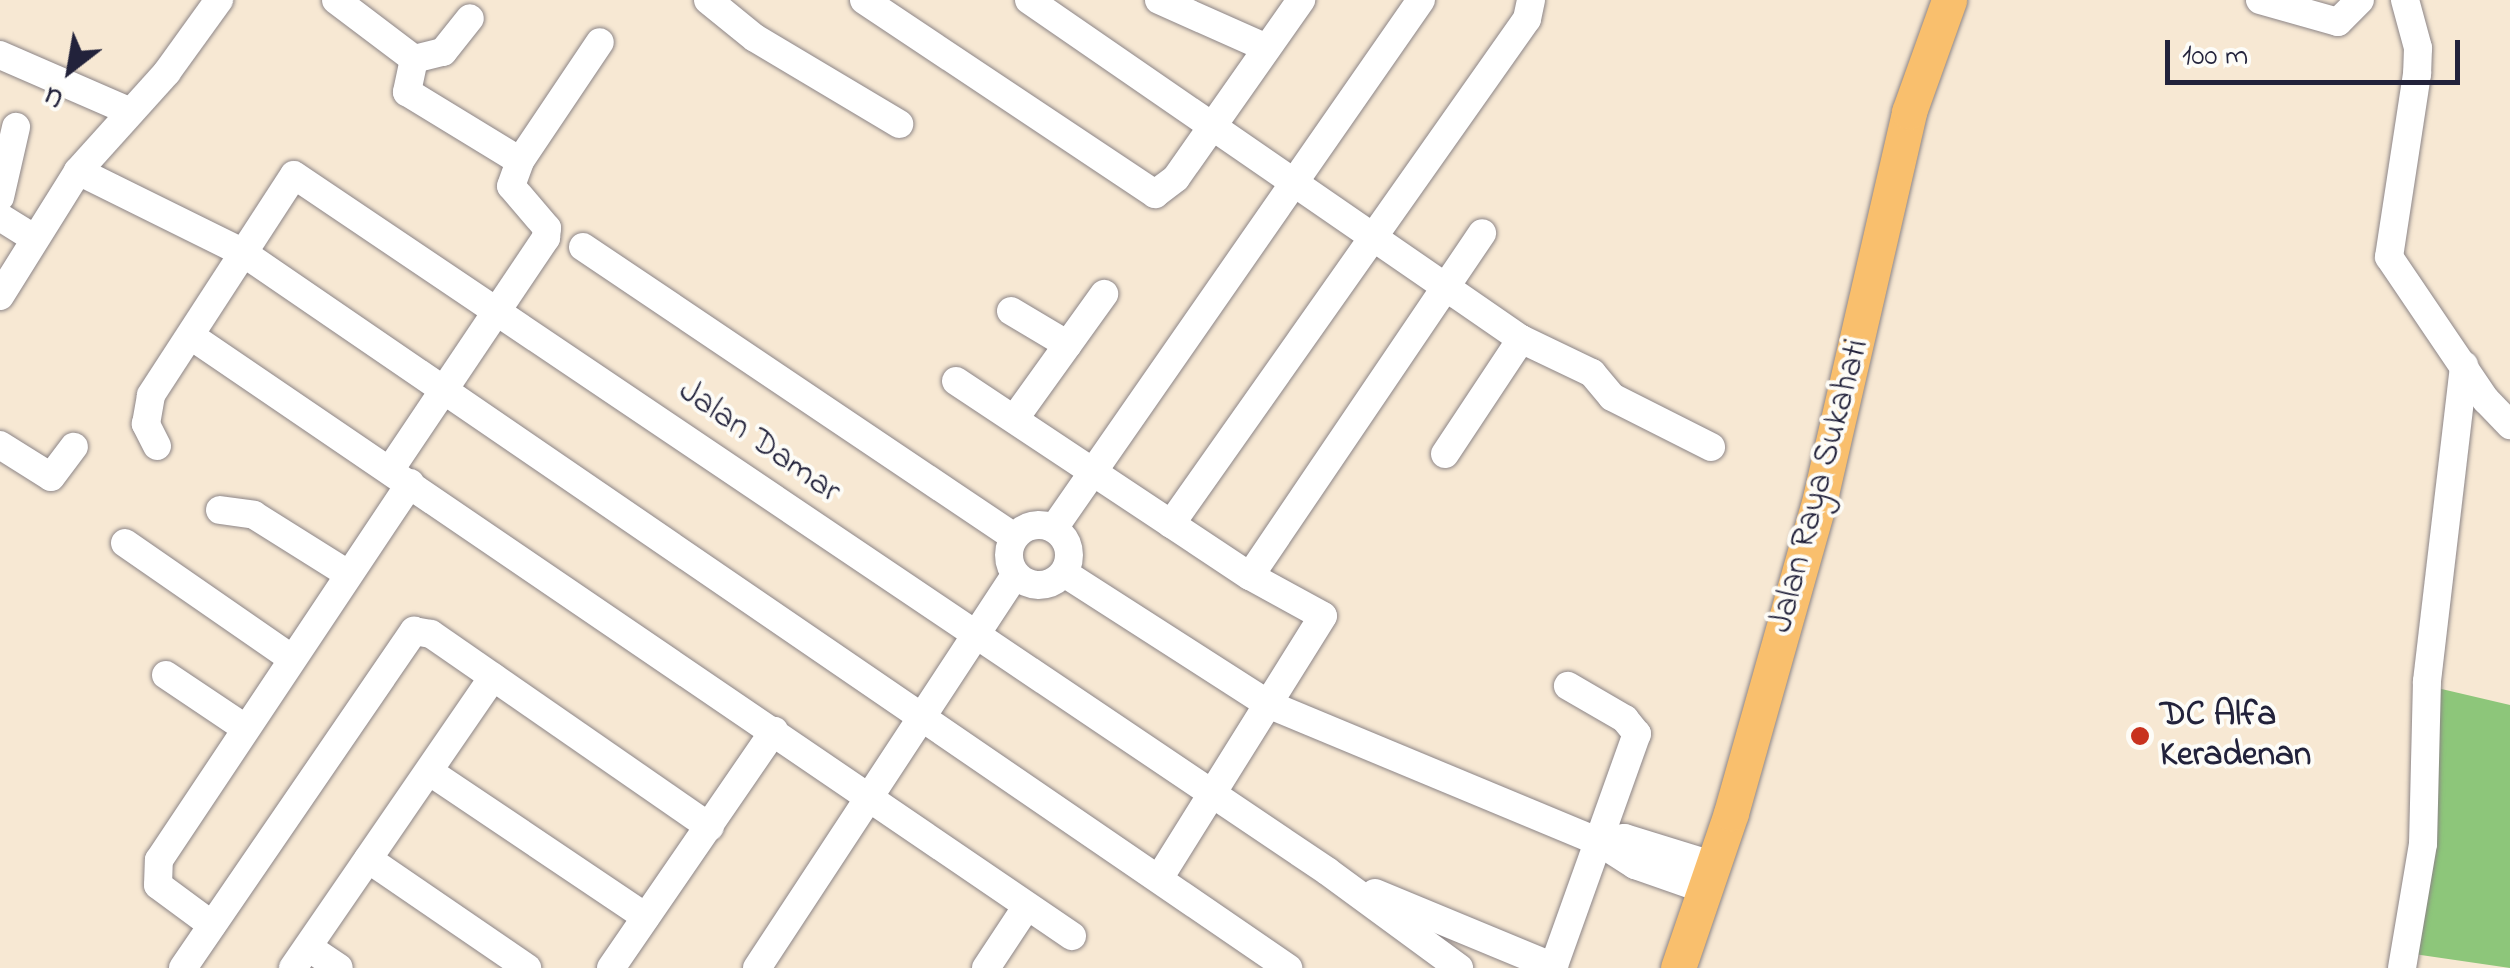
<!DOCTYPE html>
<style>
body{margin:0}
#map{position:relative;width:2510px;height:968px;overflow:hidden;background:#f7e8d3;font-family:"Indie Flower",sans-serif}
div>[style]{position:absolute}
.green>*{inset:0;background:#8dc67a}
.roads{filter:drop-shadow(0 0 2px #8c8587) drop-shadow(0 0 2px #8c8587)}
.minor>*{height:28px;margin:-14px;padding:0 14px;transform-origin:14px;border-radius:14px;background:#fff}
.minor>.ring{margin:-14px;padding:0;box-sizing:content-box;background:none;border:28px solid #fff;border-radius:50%}
.major>*{height:35px;margin:-17.5px;padding:0 17.5px;transform-origin:17.5px;border-radius:17.5px;background:#f9bf6d}
.dots>*{width:28px;height:28px;translate:-50% -50%;box-sizing:border-box;border:5px solid #fdfcf7;border-radius:50%}
span{translate:-50% -50%;white-space:nowrap;text-align:center;line-height:1.15;-webkit-text-stroke:8px #fdfcf7;paint-order:stroke}
.street-label{font-size:35px;color:#22223b}
.poi-label{font-size:35px;color:#22223b;font-weight:700}
.left{translate:0 -50%;text-align:left}
.north{position:absolute;left:20px;top:20px;width:100px;height:100px;-webkit-text-stroke:8px #fdfcf7;paint-order:stroke;rotate:211deg;font-size:28px;font-weight:700;line-height:40px;text-align:center;color:#22223b}
.north::after{content:'';display:block;margin:auto;width:35px;height:45px;background:#22223b;clip-path:polygon(50% 0,100% 100%,50% 72%,0 100%)}
.scale{position:absolute;left:2165px;top:40px;width:295px;height:45px;box-sizing:border-box;border:5px solid #22223b;border-top:0;padding-left:12px;font-size:30px;line-height:35px;white-space:nowrap;color:#22223b;-webkit-text-stroke:8px #fdfcf7;paint-order:stroke}
</style>
<div id="map">
<div class="green">
<div style="clip-path:polygon(2433px 687px,2510px 705px,2510px 968px,2414px 954px)"></div>
</div>
<div class="roads">
<div class="minor">
<div style="left:336px;top:0;width:98px;rotate:37.1deg"></div>
<div style="left:414px;top:59px;width:30px;rotate:-14deg"></div>
<div style="left:443px;top:52px;width:43px;rotate:-51.5deg"></div>
<div style="left:708px;top:0;width:60px;rotate:39deg"></div>
<div style="left:755px;top:38px;width:168px;rotate:30.8deg"></div>
<div style="left:864px;top:0;width:350px;rotate:33.7deg"></div>
<div style="left:1155px;top:194px;width:26px;rotate:-37deg"></div>
<div style="left:1176px;top:178px;width:218px;rotate:-54.9deg"></div>
<div style="left:1029px;top:0;width:597px;rotate:34.57deg"></div>
<div style="left:1521px;top:339px;width:79px;rotate:25.6deg"></div>
<div style="left:1592px;top:373px;width:31px;rotate:50deg"></div>
<div style="left:1612px;top:397px;width:111px;rotate:26.8deg"></div>
<div style="left:1159px;top:0;width:118px;rotate:24deg"></div>
<div style="left:2260px;top:0;width:81px;rotate:15.8deg"></div>
<div style="left:2338px;top:22px;width:31px;rotate:-45deg"></div>
<div style="left:2405px;top:0;width:50px;rotate:74.8deg"></div>
<div style="left:2418px;top:48px;width:26px;rotate:92deg"></div>
<div style="left:2417px;top:74px;width:185px;rotate:98.7deg"></div>
<div style="left:2389px;top:257px;width:173px;rotate:55.9deg"></div>
<div style="left:2486px;top:400px;width:35px;rotate:46deg"></div>
<div style="left:0;top:55px;width:141px;rotate:23.5deg"></div>
<div style="left:414px;top:59px;width:34px;rotate:102deg"></div>
<div style="left:407px;top:92px;width:132px;rotate:31.4deg"></div>
<div style="left:78px;top:171px;width:183px;rotate:26.3deg"></div>
<div style="left:242px;top:252px;width:1268px;rotate:34.39deg"></div>
<div style="left:0;top:197px;width:72px;rotate:-77.1deg"></div>
<div style="left:0;top:217px;width:40px;rotate:32deg"></div>
<div style="left:583px;top:247px;width:519px;rotate:33.93deg"></div>
<div style="left:0;top:296px;width:147px;rotate:-58deg"></div>
<div style="left:78px;top:171px;width:133px;rotate:-48deg"></div>
<div style="left:167px;top:72px;width:89px;rotate:-54.2deg"></div>
<div style="left:1011px;top:311px;width:66px;rotate:30.8deg"></div>
<div style="left:191px;top:336px;width:1066px;rotate:34.26deg"></div>
<div style="left:956px;top:381px;width:353px;rotate:33.6deg"></div>
<div style="left:1250px;top:576px;width:83px;rotate:28.7deg"></div>
<div style="left:1323px;top:616px;width:309px;rotate:122deg"></div>
<div style="left:1015px;top:418px;width:153px;rotate:-54.3deg"></div>
<div style="left:0;top:445px;width:60px;rotate:32.1deg"></div>
<div style="left:51px;top:477px;width:38px;rotate:-53deg"></div>
<div style="left:157px;top:446px;width:25px;rotate:-117deg"></div>
<div style="left:146px;top:424px;width:29px;rotate:-80deg"></div>
<div style="left:151px;top:395px;width:262px;rotate:-57deg"></div>
<div style="left:294px;top:175px;width:1246px;rotate:33.97deg"></div>
<div style="left:1327px;top:871px;width:164px;rotate:36.3deg"></div>
<div style="left:1445px;top:454px;width:138px;rotate:-56.5deg"></div>
<div style="left:390px;top:470px;width:280px;rotate:-56.1deg"></div>
<div style="left:546px;top:238px;width:10px;rotate:-84deg"></div>
<div style="left:547px;top:228px;width:55px;rotate:-130.6deg"></div>
<div style="left:511px;top:186px;width:27px;rotate:-70deg"></div>
<div style="left:520px;top:161px;width:143px;rotate:-56.1deg"></div>
<div style="left:220px;top:510px;width:34px;rotate:8deg"></div>
<div style="left:254px;top:515px;width:111px;rotate:32.1deg"></div>
<div style="left:1171px;top:524px;width:618px;rotate:-54.82deg"></div>
<div style="left:1527px;top:19px;width:19px;rotate:-78deg"></div>
<div class="ring" style="left:1009px;top:525px;width:32px;height:32px"></div>
<div style="left:1054px;top:528px;width:643px;rotate:-55.2deg"></div>
<div style="left:125px;top:543px;width:202px;rotate:34.7deg"></div>
<div style="left:1064px;top:573px;width:245px;rotate:32.7deg"></div>
<div style="left:1270px;top:705px;width:356px;rotate:22.6deg"></div>
<div style="left:1599px;top:842px;width:43px;rotate:32.6deg"></div>
<div style="left:1635px;top:865px;width:75px;rotate:19.4deg"></div>
<div style="left:1250px;top:576px;width:414px;rotate:-55.9deg"></div>
<div style="left:166px;top:675px;width:95px;rotate:33.9deg"></div>
<div style="left:430px;top:772px;width:260px;rotate:33.9deg"></div>
<div style="left:1599px;top:842px;width:26px;rotate:-9deg"></div>
<div style="left:1625px;top:838px;width:94px;rotate:17.3deg"></div>
<div style="left:368px;top:859px;width:193px;rotate:34.4deg"></div>
<div style="left:1375px;top:893px;width:194px;rotate:22.5deg"></div>
<div style="left:212px;top:925px;width:67px;rotate:-143.5deg"></div>
<div style="left:158px;top:885px;width:25px;rotate:-88deg"></div>
<div style="left:159px;top:860px;width:453px;rotate:-56.3deg"></div>
<div style="left:308px;top:947px;width:37px;rotate:34deg"></div>
<div style="left:183px;top:968px;width:409px;rotate:-55.6deg"></div>
<div style="left:414px;top:631px;width:17px;rotate:10deg"></div>
<div style="left:431px;top:634px;width:339px;rotate:34.7deg"></div>
<div style="left:293px;top:968px;width:353px;rotate:-55.5deg"></div>
<div style="left:611px;top:968px;width:288px;rotate:-55.5deg"></div>
<div style="left:757px;top:968px;width:470px;rotate:-56.7deg"></div>
<div style="left:986px;top:968px;width:74px;rotate:-56.5deg"></div>
<div style="left:1553px;top:968px;width:249px;rotate:-70.3deg"></div>
<div style="left:1637px;top:734px;width:19px;rotate:-129deg"></div>
<div style="left:1625px;top:719px;width:66px;rotate:-149.9deg"></div>
<div style="left:2402px;top:968px;width:126px;rotate:-80.4deg"></div>
<div style="left:2423px;top:844px;width:163px;rotate:-88.6deg"></div>
<div style="left:2427px;top:681px;width:318px;rotate:-83.3deg"></div>
</div>
<div class="major">
<div style="left:1678px;top:968px;width:164px;rotate:-71.1deg"></div>
<div style="left:1731px;top:813px;width:331px;rotate:-74.2deg"></div>
<div style="left:1821px;top:494px;width:392px;rotate:-77deg"></div>
<div style="left:1909px;top:112px;width:119px;rotate:-70.3deg"></div>
</div>
</div>
<div class="dots">
<div style="left:2140px;top:736px;background:#c8321e"></div>
</div>
<div class="street-label">
<span style="left:759px;top:442px;rotate:35deg">Jalan Damar</span>
<span style="left:1820px;top:486px;rotate:-75deg">Jalan Raya Sukahati</span>
</div>
<div class="poi-label">
<span class="left" style="left:2160px;top:736px">DC Alfa<br>Keradenan</span>
</div>
<div class="north">U</div>
<div class="scale">100 m</div>
</div>
